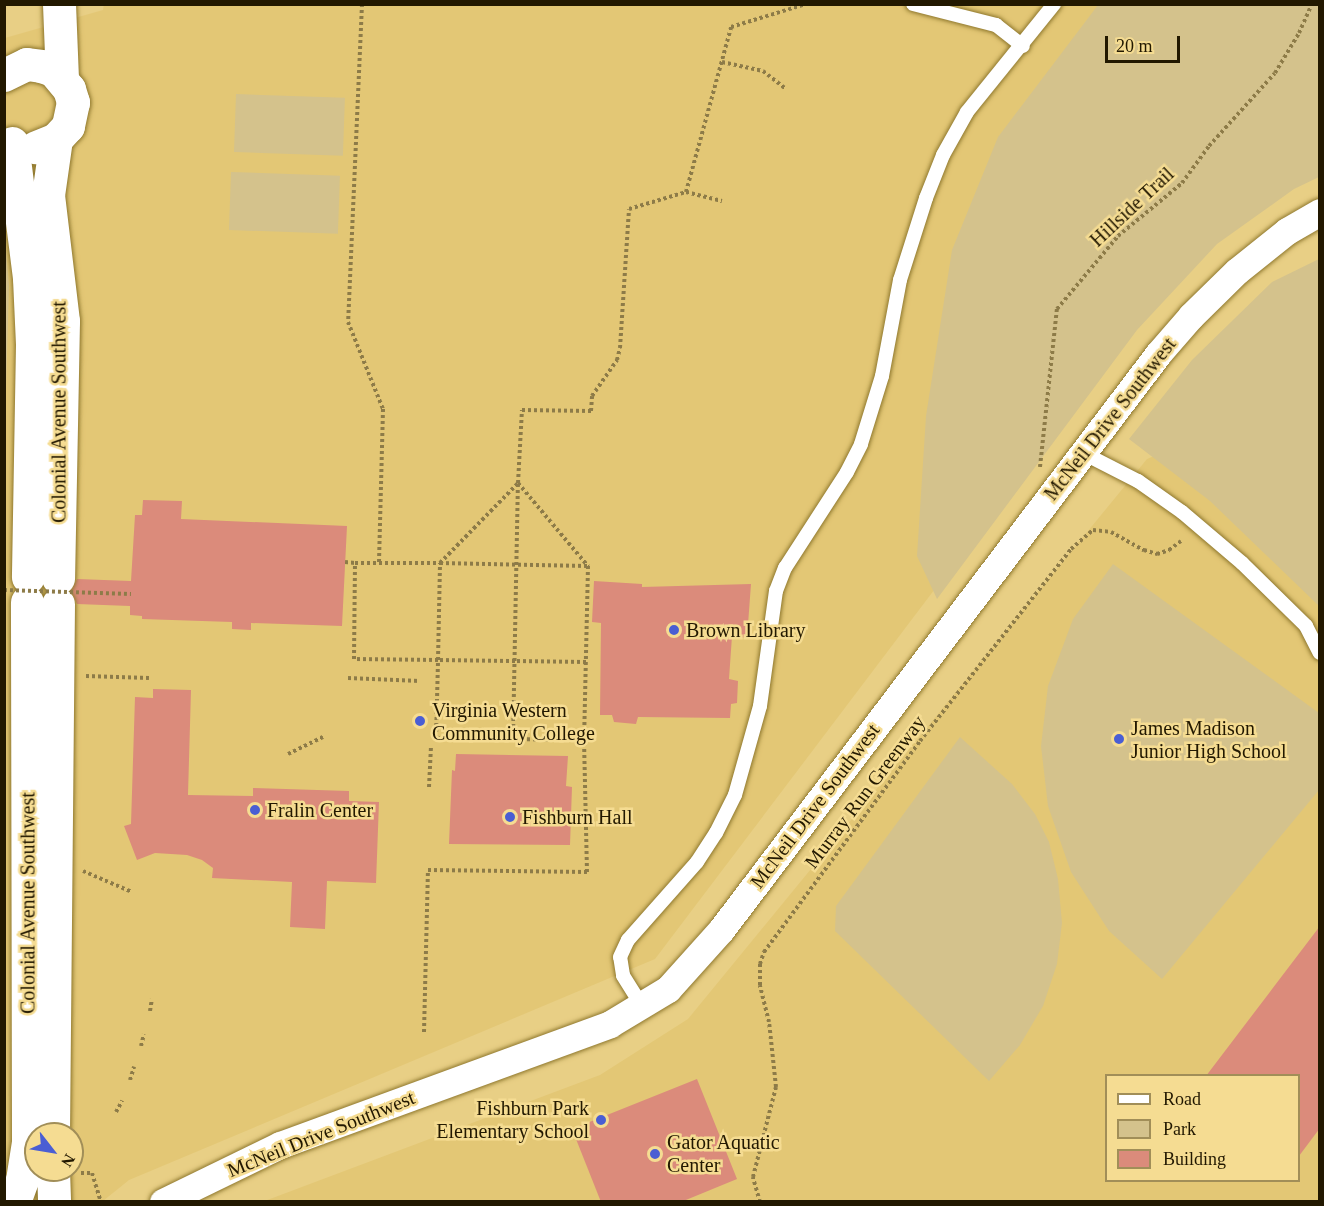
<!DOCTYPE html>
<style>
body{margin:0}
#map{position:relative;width:1324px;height:1206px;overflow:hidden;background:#e8cf85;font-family:Georgia,serif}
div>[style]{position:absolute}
.built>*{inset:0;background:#e3c775}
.green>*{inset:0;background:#d4c28c;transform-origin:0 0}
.building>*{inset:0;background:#db8b7b}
.path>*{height:4px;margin-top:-2px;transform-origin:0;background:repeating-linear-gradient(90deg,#8d7b48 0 3px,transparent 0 6px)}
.roads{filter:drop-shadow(0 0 2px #8f782e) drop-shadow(0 0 2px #8f782e)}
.service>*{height:14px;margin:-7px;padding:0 7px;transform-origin:7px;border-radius:7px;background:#fff}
.minor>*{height:27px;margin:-13.5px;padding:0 13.5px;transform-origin:13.5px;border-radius:13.5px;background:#fff}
.secondary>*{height:33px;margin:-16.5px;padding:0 16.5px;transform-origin:16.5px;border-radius:16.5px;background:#fff}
.path-bridge>*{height:4px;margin-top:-2px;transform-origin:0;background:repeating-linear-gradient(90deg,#8d7b48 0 3px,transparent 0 6px)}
.dots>*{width:16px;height:16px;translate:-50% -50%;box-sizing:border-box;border:3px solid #f5dc92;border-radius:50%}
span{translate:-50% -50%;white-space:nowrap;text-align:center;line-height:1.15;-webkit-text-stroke:5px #f5dc92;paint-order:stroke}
.street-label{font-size:20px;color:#221800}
.poi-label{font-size:20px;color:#221800}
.left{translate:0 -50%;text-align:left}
.right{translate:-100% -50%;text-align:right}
.frame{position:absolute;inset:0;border:6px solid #221800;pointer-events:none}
.legend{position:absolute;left:1105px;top:1074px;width:195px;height:108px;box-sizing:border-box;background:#f5dc92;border:2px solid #a18e58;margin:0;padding:8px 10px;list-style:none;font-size:18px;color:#221800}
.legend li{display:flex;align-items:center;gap:12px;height:30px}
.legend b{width:30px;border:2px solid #a18e58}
.north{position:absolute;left:24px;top:1122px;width:60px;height:60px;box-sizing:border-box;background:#f5dc92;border:2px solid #a18e58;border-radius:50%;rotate:121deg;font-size:16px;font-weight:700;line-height:24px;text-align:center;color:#221800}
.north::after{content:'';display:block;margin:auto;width:21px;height:27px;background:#4a5ed3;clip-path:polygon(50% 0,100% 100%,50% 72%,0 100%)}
.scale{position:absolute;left:1105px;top:36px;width:75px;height:27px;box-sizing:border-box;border:3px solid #221800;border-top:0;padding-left:8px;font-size:18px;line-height:21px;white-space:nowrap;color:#221800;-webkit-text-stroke:4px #f5dc92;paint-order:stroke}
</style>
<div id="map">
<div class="built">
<div style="clip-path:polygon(evenodd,104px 4px,1220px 5px,1015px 483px,655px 959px,129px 1180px,103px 1201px,5px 1202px,5px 38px,103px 10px,104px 4px,36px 1134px,72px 1134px,72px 1170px,36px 1170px,36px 1134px)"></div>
<div style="clip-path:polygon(evenodd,1319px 386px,1319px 1201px,262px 1202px,600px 1075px,688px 1019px,1147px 459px,1319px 386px,1106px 1076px,1298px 1076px,1298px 1180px,1106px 1180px,1106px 1076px)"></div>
</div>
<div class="green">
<div style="clip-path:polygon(1098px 5px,1319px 5px,1319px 177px,1294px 189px,1217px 244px,1137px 330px,937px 599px,917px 556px,926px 416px,952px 250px,998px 137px)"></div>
<div style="left:236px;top:94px;width:109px;height:58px;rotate:2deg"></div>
<div style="left:231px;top:172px;width:109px;height:58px;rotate:2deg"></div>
<div style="clip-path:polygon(4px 223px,9px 286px,5px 424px,4px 424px)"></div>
<div style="clip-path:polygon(1319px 259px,1319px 606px,1210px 501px,1129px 439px,1192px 360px,1272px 282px)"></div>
<div style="clip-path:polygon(1113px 564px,1319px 713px,1319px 790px,1162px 979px,1109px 931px,1071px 872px,1048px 806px,1041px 746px,1048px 686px,1073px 619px)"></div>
<div style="clip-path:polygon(960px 737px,1012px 784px,1035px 814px,1049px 842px,1058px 879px,1062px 923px,1057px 964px,1043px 1006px,1020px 1045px,989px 1081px,835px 931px,836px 906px)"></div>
</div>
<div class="building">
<div style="clip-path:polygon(143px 500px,182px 501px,181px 519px,347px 526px,342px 626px,251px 623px,251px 630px,232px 629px,232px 622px,142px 619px,142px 616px,130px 615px,130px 606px,77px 604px,71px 591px,77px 579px,131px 581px,135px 515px,142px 515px)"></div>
<div style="clip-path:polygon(594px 581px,642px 584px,642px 587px,751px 584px,747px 638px,732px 636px,729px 679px,738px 681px,737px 703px,731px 704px,730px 718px,638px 717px,636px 724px,614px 722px,612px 715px,600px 715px,601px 623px,592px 622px)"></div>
<div style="clip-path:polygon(153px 689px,191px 690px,188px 795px,253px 796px,253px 788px,349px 791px,349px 801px,379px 802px,376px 883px,327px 881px,325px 929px,290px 927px,292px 882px,212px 878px,213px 868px,202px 860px,187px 855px,155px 853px,137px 860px,124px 826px,131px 824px,135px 697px,153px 698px)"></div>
<div style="clip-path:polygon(456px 754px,568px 756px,566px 786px,572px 787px,570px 845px,449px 844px,452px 770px,455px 771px)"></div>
<div style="clip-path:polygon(1320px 926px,1320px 1128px,1299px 1156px,1299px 1076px,1206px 1076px)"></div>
<div style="clip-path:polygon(697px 1079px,737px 1179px,681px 1202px,601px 1202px,572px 1129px)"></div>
</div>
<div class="path">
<div style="left:362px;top:4px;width:318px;rotate:92.5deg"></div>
<div style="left:348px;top:322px;width:94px;rotate:68.1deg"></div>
<div style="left:383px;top:409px;width:155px;rotate:91.5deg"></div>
<div style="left:722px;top:62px;width:42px;rotate:12.4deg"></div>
<div style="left:763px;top:71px;width:29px;rotate:38deg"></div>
<div style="left:686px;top:192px;width:37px;rotate:14deg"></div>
<div style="left:1040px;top:467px;width:159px;rotate:-83.9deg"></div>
<div style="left:1057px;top:309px;width:95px;rotate:-50.1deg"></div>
<div style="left:1118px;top:236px;width:83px;rotate:-39.6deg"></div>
<div style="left:1182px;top:183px;width:46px;rotate:-53.9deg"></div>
<div style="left:1209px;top:146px;width:98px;rotate:-47.9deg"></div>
<div style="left:1275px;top:73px;width:47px;rotate:-59deg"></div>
<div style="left:1299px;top:33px;width:32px;rotate:-66deg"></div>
<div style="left:345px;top:562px;width:10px;rotate:6deg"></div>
<div style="left:586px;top:662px;width:71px;rotate:-179.2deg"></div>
<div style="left:515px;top:661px;width:77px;rotate:-179.3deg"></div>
<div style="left:438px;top:660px;width:84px;rotate:-179.3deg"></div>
<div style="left:354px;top:659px;width:96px;rotate:-89.4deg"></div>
<div style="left:355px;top:563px;width:85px"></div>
<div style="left:440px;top:563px;width:112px;rotate:-45.7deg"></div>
<div style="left:518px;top:483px;width:109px;rotate:49.9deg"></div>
<div style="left:588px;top:566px;width:174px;rotate:91.3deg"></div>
<div style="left:584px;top:740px;width:148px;rotate:-179.2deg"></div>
<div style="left:436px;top:738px;width:78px;rotate:-88.5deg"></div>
<div style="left:438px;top:660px;width:97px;rotate:-88.8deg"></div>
<div style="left:440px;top:563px;width:148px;rotate:1.2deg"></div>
<div style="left:86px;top:676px;width:63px;rotate:1.8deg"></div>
<div style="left:348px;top:678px;width:72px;rotate:2.4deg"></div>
<div style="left:513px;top:739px;width:256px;rotate:-88.9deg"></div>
<div style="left:518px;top:483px;width:73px;rotate:-86.9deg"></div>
<div style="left:522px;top:410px;width:69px;rotate:0.8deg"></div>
<div style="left:591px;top:411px;width:15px;rotate:-86deg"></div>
<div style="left:592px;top:396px;width:44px;rotate:-55.2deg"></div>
<div style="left:617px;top:360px;width:12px;rotate:-76deg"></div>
<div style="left:620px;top:348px;width:139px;rotate:-86.3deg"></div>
<div style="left:629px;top:209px;width:59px;rotate:-16.6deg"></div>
<div style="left:686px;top:192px;width:171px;rotate:-74.7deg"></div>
<div style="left:731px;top:27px;width:78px;rotate:-17deg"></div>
<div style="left:288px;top:754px;width:39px;rotate:-26deg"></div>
<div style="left:429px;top:787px;width:41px;rotate:-87.2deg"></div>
<div style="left:83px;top:871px;width:53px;rotate:23.2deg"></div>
<div style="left:150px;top:1011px;width:12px;rotate:-81deg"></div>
<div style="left:424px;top:1032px;width:162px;rotate:-88.6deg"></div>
<div style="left:428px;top:870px;width:159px;rotate:0.7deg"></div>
<div style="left:587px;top:872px;width:132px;rotate:-91.3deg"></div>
<div style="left:141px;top:1046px;width:12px;rotate:-76deg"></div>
<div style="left:130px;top:1080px;width:14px;rotate:-73deg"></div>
<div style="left:116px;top:1112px;width:13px;rotate:-61deg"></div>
<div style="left:81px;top:1173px;width:11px"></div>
<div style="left:92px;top:1173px;width:30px;rotate:73deg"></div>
<div style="left:760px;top:1202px;width:26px;rotate:-106deg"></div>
<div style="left:753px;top:1177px;width:93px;rotate:-75.7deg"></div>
<div style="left:776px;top:1087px;width:65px;rotate:-96.1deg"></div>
<div style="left:769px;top:1022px;width:38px;rotate:-104deg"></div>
<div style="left:760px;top:985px;width:21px;rotate:-90deg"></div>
<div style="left:760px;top:964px;width:13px;rotate:-72deg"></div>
<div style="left:764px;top:952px;width:262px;rotate:-53.5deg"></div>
<div style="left:920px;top:741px;width:244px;rotate:-51.8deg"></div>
<div style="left:1071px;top:549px;width:29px;rotate:-41deg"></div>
<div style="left:1093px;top:530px;width:18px;rotate:6deg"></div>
<div style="left:1111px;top:532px;width:38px;rotate:29deg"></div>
<div style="left:1144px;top:550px;width:14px;rotate:17deg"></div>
<div style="left:1157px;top:554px;width:13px;rotate:-18deg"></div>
<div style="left:1169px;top:550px;width:15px;rotate:-37deg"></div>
</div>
<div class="roads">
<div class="service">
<div style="left:913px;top:4px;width:86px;rotate:14.2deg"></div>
<div style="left:996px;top:25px;width:34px;rotate:38deg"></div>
<div style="left:1083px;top:453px;width:62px;rotate:27deg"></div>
<div style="left:1138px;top:481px;width:54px;rotate:35.2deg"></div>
<div style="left:1182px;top:512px;width:79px;rotate:40.4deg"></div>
<div style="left:1242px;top:563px;width:90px;rotate:44.5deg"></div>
<div style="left:1306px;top:626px;width:30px;rotate:63deg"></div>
<div style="left:642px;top:1006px;width:36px;rotate:-122deg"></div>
<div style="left:623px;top:975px;width:18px;rotate:-99deg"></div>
<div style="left:620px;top:957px;width:19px;rotate:-65deg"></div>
<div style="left:628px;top:940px;width:104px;rotate:-48.5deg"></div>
<div style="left:697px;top:862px;width:35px;rotate:-57deg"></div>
<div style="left:716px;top:833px;width:42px;rotate:-63.4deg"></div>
<div style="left:735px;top:795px;width:92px;rotate:-74.3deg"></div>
<div style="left:760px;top:706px;width:116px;rotate:-82.1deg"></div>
<div style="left:776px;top:591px;width:25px;rotate:-69deg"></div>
<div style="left:785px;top:568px;width:114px;rotate:-57.1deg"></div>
<div style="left:847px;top:472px;width:31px;rotate:-63deg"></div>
<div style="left:861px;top:444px;width:71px;rotate:-72.8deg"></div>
<div style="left:882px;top:376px;width:98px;rotate:-79.4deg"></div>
<div style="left:900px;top:280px;width:86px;rotate:-72.4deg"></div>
<div style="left:926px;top:198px;width:46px;rotate:-68.4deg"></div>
<div style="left:943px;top:155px;width:49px;rotate:-60.8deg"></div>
<div style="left:967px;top:112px;width:139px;rotate:-51.1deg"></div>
</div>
<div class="minor">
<div style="left:163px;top:1202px;width:130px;rotate:-26deg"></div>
<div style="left:280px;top:1145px;width:351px;rotate:-20.1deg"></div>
<div style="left:610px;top:1024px;width:68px;rotate:-31.1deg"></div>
<div style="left:668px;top:989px;width:79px;rotate:-48.1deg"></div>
<div style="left:721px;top:930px;width:723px;rotate:-52.81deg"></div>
<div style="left:1158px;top:354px;width:50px;rotate:-49deg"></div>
<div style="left:1191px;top:316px;width:64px;rotate:-44.4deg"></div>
<div style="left:1237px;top:271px;width:64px;rotate:-38.7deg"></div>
<div style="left:1287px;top:231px;width:38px;rotate:-30deg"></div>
</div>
<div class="secondary">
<div style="left:59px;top:4px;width:75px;rotate:87.7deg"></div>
<div style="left:4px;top:75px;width:25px;rotate:-26deg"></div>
<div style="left:27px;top:64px;width:14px;rotate:8deg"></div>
<div style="left:41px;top:66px;width:13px;rotate:18deg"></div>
<div style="left:53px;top:70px;width:25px;rotate:50deg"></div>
<div style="left:69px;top:89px;width:14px;rotate:73deg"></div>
<div style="left:73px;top:102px;width:25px;rotate:102deg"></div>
<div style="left:68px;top:126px;width:18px;rotate:133deg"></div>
<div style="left:56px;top:139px;width:22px;rotate:158deg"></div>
<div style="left:56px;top:139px;width:57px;rotate:98.1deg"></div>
<div style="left:48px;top:195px;width:127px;rotate:83.2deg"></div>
<div style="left:63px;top:321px;width:257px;rotate:91.1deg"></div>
<div style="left:12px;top:143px;width:136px;rotate:82.8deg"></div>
<div style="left:29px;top:278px;width:66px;rotate:87.4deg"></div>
<div style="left:32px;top:344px;width:233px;rotate:91deg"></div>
<div style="left:53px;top:1134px;width:530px;rotate:-89.46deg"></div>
<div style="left:53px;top:1170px;width:32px;rotate:88deg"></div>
<div style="left:14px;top:1202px;width:23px;rotate:-70deg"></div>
<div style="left:22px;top:1180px;width:37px;rotate:-81deg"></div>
<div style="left:28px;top:1143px;width:541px;rotate:-90.11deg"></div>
</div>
</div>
<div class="path-bridge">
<div style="left:4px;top:590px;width:127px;rotate:1.8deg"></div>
</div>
<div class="dots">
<div style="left:674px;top:630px;background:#4a5ed3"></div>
<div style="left:420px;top:721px;background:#4a5ed3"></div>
<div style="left:1119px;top:739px;background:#4a5ed3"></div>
<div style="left:255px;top:810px;background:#4a5ed3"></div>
<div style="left:510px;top:817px;background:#4a5ed3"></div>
<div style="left:601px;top:1120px;background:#4a5ed3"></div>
<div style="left:655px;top:1154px;background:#4a5ed3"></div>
</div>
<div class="street-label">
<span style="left:1132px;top:207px;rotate:-43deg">Hillside Trail</span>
<span style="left:59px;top:412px;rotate:-90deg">Colonial Avenue Southwest</span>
<span style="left:1110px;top:419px;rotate:-52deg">McNeil Drive Southwest</span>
<span style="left:865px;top:792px;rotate:-53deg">Murray Run Greenway</span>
<span style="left:815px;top:806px;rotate:-53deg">McNeil Drive Southwest</span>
<span style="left:28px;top:903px;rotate:-90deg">Colonial Avenue Southwest</span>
<span style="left:321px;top:1134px;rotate:-22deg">McNeil Drive Southwest</span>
</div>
<div class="poi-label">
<span class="left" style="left:686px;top:630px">Brown Library</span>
<span class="left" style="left:432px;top:722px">Virginia Western<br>Community College</span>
<span class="left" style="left:1131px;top:740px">James Madison<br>Junior High School</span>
<span class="left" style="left:267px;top:810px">Fralin Center</span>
<span class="left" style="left:522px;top:817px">Fishburn Hall</span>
<span class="right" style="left:589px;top:1120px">Fishburn Park<br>Elementary School</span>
<span class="left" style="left:667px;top:1154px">Gator Aquatic<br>Center</span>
</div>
<div class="frame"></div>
<ul class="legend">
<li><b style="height:8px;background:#fff"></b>Road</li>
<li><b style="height:16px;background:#d4c28c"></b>Park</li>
<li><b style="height:16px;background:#db8b7b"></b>Building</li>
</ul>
<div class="north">N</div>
<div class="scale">20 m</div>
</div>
